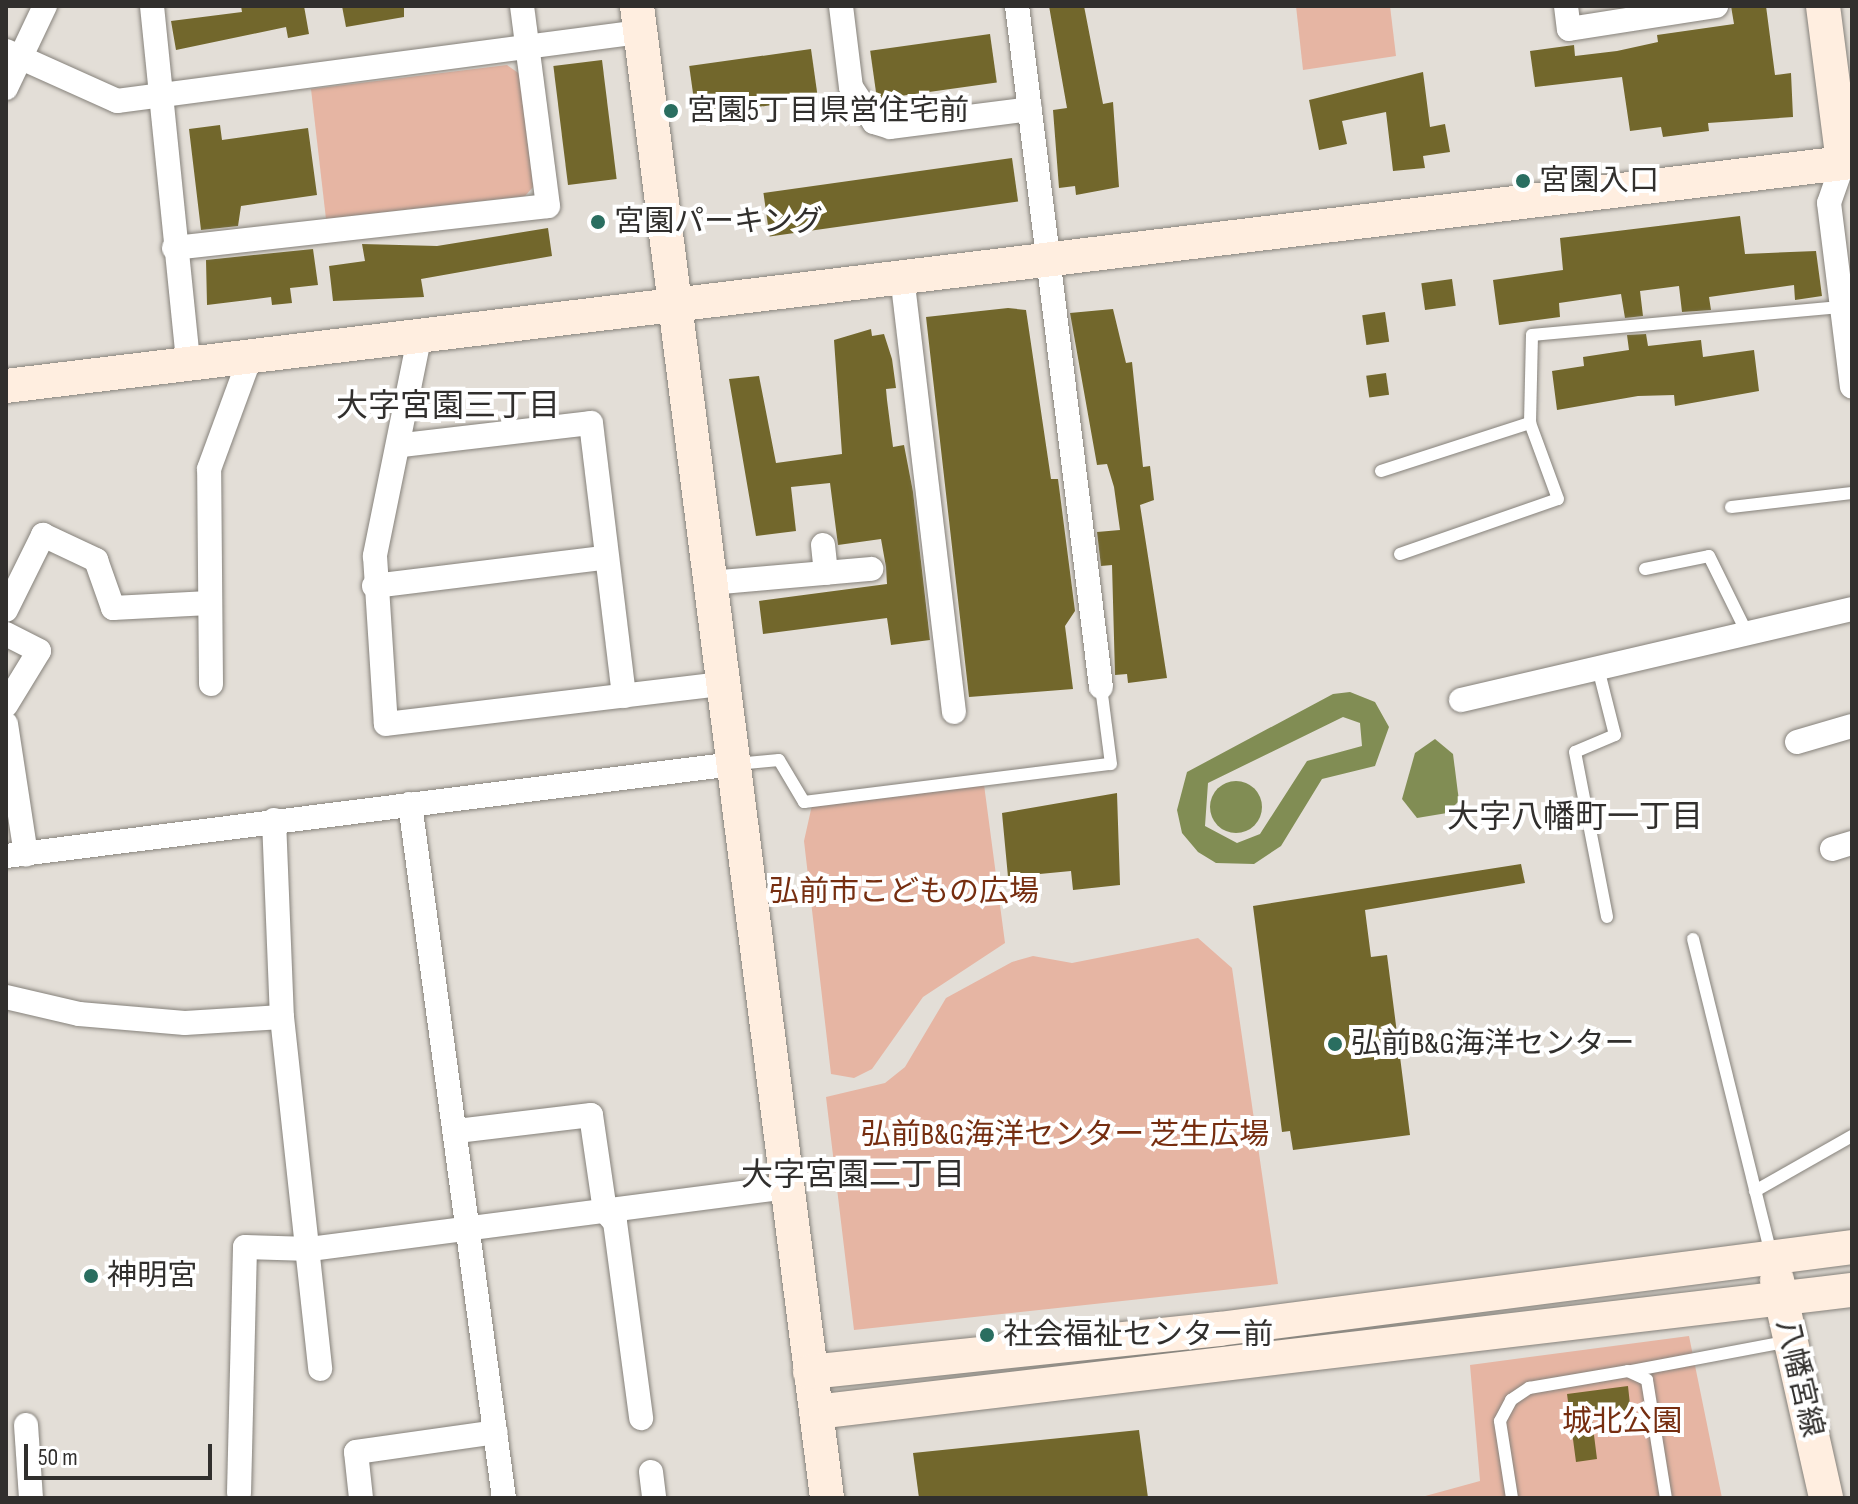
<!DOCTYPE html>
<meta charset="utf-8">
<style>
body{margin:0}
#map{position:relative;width:1858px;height:1504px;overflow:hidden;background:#e3ded7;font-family:"Sofia Sans Condensed","Noto Sans JP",sans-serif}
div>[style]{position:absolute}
.green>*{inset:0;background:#e6b5a3}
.water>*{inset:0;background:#818d54}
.round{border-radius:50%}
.building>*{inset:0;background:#72672c;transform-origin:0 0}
.roads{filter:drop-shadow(0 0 2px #86827b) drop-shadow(0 0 2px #86827b)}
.lane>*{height:12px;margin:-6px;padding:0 6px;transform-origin:6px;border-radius:6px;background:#fff}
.street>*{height:24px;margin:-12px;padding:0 12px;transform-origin:12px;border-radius:12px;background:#fff}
.secondary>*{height:34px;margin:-17px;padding:0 17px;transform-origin:17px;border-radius:17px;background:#ffeee0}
.dots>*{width:22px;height:22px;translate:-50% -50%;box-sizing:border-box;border:4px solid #fff;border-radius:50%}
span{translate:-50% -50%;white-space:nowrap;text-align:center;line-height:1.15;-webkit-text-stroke:8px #fff;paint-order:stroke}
.poi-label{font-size:30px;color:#312f2d}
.left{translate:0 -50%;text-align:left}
.park-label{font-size:30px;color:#762e10}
.street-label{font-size:30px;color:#312f2d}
.neighbourhood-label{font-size:32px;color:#312f2d}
.frame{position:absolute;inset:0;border:8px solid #312f2d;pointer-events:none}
.scale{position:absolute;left:24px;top:1444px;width:188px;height:36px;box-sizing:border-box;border:4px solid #312f2d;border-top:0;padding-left:10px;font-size:24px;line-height:28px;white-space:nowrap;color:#312f2d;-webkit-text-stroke:6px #fff;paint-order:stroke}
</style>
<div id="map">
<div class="green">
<div style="clip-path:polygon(1296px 6px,1390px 6px,1396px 56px,1303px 70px)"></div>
<div style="clip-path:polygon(507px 65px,521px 75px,533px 187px,525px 196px,326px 219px,311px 89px)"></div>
<div style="clip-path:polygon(983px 777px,1005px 943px,923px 997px,872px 1069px,854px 1078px,831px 1074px,804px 841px,814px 796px)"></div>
<div style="clip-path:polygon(1198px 938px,1232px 968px,1278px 1284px,854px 1330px,826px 1097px,885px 1083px,905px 1067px,946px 998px,1012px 962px,1033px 956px,1072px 963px)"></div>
<div style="clip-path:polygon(1689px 1336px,1722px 1498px,1418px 1498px,1480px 1481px,1470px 1365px)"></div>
</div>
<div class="water">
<div style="clip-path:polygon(evenodd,1350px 692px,1375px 702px,1389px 727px,1375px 766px,1322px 779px,1281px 846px,1254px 864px,1216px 863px,1198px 852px,1182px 833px,1177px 810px,1187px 772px,1333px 694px,1350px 692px,1343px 717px,1360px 723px,1362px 746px,1307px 761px,1260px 834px,1237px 843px,1205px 826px,1208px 783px,1343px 717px)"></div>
<div style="clip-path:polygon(1435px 739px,1453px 754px,1459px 801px,1447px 813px,1417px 818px,1402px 799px,1415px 753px)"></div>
<div class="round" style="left:1210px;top:781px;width:52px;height:52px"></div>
</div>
<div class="building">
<div style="clip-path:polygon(241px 6px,304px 6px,309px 34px,288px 38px,286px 27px,176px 50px,171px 21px,242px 12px)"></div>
<div style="clip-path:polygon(342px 6px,404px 6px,404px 17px,346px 27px)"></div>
<div style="clip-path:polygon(1049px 6px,1084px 6px,1103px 104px,1113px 102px,1119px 187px,1076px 195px,1075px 186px,1059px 188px,1053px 110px,1067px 108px)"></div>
<div style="clip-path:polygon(1731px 6px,1766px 6px,1775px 75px,1791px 73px,1793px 117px,1708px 123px,1709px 131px,1663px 137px,1661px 127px,1630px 131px,1622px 77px,1535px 87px,1530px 51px,1574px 45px,1575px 56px,1617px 51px,1658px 42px,1657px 35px,1734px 24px)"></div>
<div style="left:990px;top:34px;width:49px;height:121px;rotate:82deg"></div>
<div style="left:811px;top:49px;width:50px;height:123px;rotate:82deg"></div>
<div style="left:602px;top:60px;width:120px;height:49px;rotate:83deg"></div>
<div style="clip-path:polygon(1423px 72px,1430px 127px,1445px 124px,1450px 152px,1423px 156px,1425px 168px,1393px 171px,1386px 112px,1342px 121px,1347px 144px,1319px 150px,1309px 100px)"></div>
<div style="clip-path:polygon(220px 125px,222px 140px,308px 128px,317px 195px,241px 206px,238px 226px,201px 230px,189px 129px)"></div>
<div style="left:1012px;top:158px;width:44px;height:251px;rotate:82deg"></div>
<div style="clip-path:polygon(1740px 216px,1745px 254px,1816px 251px,1822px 296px,1795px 300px,1794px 285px,1709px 297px,1711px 310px,1682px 312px,1679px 286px,1640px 291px,1643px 316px,1625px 318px,1621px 294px,1559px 303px,1560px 317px,1499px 325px,1493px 280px,1563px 270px,1560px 238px)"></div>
<div style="clip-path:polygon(548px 228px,552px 256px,421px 279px,424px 297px,333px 301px,329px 266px,365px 261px,362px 244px,437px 246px)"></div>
<div style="clip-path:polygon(313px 249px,318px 285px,290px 288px,292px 303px,272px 305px,271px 297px,207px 305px,206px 260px)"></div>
<div style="left:1452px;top:279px;width:27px;height:31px;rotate:82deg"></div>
<div style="clip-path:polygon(1008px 308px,1026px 310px,1051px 479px,1058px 479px,1075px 611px,1065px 626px,1073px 689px,969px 697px,926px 317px)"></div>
<div style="clip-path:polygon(1113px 309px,1126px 363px,1132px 362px,1143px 467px,1150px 466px,1154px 500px,1140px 505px,1167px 678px,1128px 683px,1127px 674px,1115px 675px,1112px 565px,1101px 566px,1097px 532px,1120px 530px,1114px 487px,1107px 464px,1097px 465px,1070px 313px)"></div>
<div style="left:1385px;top:312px;width:30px;height:23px;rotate:82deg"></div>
<div style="clip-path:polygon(871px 329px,872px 336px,884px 334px,892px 359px,896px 388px,886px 389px,887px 400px,893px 447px,904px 445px,913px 492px,930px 640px,891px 645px,887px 618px,763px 634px,759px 601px,887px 584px,886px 567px,881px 539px,838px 545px,830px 483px,791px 487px,796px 531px,756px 536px,729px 379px,759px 376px,776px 463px,842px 454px,834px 340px)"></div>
<div style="clip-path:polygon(1646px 334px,1648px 346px,1701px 340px,1703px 357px,1754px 350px,1759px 391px,1675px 406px,1674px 395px,1638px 396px,1557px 410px,1552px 371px,1584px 366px,1583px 357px,1629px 350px,1627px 335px)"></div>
<div style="left:1386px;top:373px;width:22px;height:20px;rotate:82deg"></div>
<div style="clip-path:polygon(1117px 793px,1120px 885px,1073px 890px,1071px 871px,1008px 877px,1002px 813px)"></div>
<div style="clip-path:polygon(1521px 864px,1525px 883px,1365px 910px,1371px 957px,1387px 955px,1410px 1135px,1293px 1150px,1290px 1131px,1282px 1132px,1253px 906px)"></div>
<div style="clip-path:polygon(1628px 1386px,1631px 1414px,1592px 1419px,1597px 1459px,1576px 1462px,1567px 1394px)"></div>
<div style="clip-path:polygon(1139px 1430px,1148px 1498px,919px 1498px,913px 1453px)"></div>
</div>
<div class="roads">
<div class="lane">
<div style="left:1381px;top:471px;width:157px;rotate:-17.9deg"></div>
<div style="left:1731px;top:507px;width:122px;rotate:-6.6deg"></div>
<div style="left:1400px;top:554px;width:167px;rotate:-19.2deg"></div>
<div style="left:1558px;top:499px;width:81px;rotate:-110.2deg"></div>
<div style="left:1530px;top:423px;width:88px;rotate:-88.7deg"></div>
<div style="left:1532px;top:335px;width:309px;rotate:-5.2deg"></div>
<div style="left:1645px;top:569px;width:65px;rotate:-11.5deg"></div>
<div style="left:1709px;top:556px;width:86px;rotate:63.7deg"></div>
<div style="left:1598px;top:668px;width:69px;rotate:75.8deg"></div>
<div style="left:1615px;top:735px;width:43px;rotate:157deg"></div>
<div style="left:1575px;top:752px;width:168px;rotate:79deg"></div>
<div style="left:736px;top:764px;width:43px;rotate:-5.3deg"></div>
<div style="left:779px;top:760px;width:49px;rotate:59.2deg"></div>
<div style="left:804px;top:802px;width:309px;rotate:-7.1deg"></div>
<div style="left:1111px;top:764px;width:78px;rotate:-97.4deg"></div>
<div style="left:1693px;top:939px;width:325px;rotate:76.1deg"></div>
<div style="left:1755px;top:1191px;width:112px;rotate:-29.6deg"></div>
<div style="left:1631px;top:1371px;width:162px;rotate:-10.7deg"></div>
<div style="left:1512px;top:1498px;width:78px;rotate:-98.9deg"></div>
<div style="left:1500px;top:1421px;width:24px;rotate:-62deg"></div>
<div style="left:1511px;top:1400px;width:22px;rotate:-34deg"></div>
<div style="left:1529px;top:1388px;width:100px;rotate:-9.7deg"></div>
<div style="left:1628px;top:1371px;width:21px;rotate:25deg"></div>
<div style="left:1647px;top:1380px;width:120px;rotate:80.9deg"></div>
</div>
<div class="street">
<div style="left:152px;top:6px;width:359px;rotate:84.2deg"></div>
<div style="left:841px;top:6px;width:82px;rotate:83deg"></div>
<div style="left:851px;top:87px;width:42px;rotate:56.7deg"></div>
<div style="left:874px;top:122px;width:17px;rotate:17deg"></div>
<div style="left:890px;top:127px;width:141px;rotate:-7.3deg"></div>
<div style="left:1017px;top:6px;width:686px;rotate:82.97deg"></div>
<div style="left:1566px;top:6px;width:23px;rotate:83deg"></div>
<div style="left:1569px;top:29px;width:149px;rotate:-8.9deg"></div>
<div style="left:6px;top:51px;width:122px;rotate:24.2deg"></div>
<div style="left:117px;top:101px;width:528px;rotate:-7.52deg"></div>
<div style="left:6px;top:88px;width:91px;rotate:-64.6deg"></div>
<div style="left:1843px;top:163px;width:42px;rotate:109.3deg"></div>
<div style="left:1829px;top:203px;width:185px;rotate:82.9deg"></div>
<div style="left:174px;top:248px;width:376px;rotate:-6.4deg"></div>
<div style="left:548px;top:206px;width:202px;rotate:-97.4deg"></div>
<div style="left:902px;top:276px;width:439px;rotate:83.2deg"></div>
<div style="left:420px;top:334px;width:227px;rotate:101.5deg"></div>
<div style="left:375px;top:556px;width:168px;rotate:86.3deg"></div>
<div style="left:386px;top:724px;width:339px;rotate:-6.8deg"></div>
<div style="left:403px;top:445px;width:189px;rotate:-6.7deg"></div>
<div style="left:591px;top:423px;width:275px;rotate:83.1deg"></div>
<div style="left:823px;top:545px;width:28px;rotate:84deg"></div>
<div style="left:710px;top:583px;width:162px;rotate:-5deg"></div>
<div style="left:374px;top:586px;width:231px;rotate:-7deg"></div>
<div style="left:6px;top:610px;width:84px;rotate:-63.7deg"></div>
<div style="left:43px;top:535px;width:59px;rotate:25.3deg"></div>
<div style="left:96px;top:560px;width:51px;rotate:70.5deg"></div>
<div style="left:113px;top:608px;width:96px;rotate:-3deg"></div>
<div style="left:6px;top:634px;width:37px;rotate:27deg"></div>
<div style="left:39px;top:651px;width:63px;rotate:121.4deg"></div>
<div style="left:211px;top:684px;width:215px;rotate:-90.5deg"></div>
<div style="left:209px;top:469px;width:121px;rotate:-69.8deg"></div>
<div style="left:1461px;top:700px;width:401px;rotate:-13.1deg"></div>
<div style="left:6px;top:724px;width:132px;rotate:81.3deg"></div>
<div style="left:1797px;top:742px;width:57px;rotate:-16.2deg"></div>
<div style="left:410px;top:804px;width:700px;rotate:82.29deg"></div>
<div style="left:274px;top:820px;width:197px;rotate:87.7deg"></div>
<div style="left:282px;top:1017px;width:354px;rotate:83.8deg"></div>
<div style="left:1832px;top:849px;width:21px;rotate:-17deg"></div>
<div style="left:6px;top:856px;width:733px;rotate:-7.21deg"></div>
<div style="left:6px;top:997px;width:75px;rotate:13.1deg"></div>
<div style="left:79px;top:1014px;width:106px;rotate:4.9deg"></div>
<div style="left:185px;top:1023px;width:97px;rotate:-3.5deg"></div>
<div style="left:457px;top:1131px;width:135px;rotate:-6.8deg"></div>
<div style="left:591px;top:1115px;width:97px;rotate:81.7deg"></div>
<div style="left:605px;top:1211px;width:15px;rotate:48deg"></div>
<div style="left:615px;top:1222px;width:198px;rotate:82.4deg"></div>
<div style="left:26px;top:1425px;width:73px;rotate:86.1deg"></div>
<div style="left:651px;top:1472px;width:26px;rotate:83deg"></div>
<div style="left:239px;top:1493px;width:246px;rotate:-88.6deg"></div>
<div style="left:245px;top:1247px;width:65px;rotate:1.8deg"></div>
<div style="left:310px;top:1249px;width:481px;rotate:-7.4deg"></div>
<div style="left:361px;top:1498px;width:46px;rotate:-96.2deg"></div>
<div style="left:356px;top:1452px;width:141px;rotate:-8.1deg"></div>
</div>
<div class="secondary">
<div style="left:637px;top:6px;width:1504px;rotate:82.74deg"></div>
<div style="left:1823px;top:6px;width:158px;rotate:82.7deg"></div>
<div style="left:6px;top:386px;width:1860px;rotate:-6.92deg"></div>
<div style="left:1777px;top:1280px;width:223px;rotate:77.3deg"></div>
<div style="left:810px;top:1372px;width:411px;rotate:-6deg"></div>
<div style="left:1219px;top:1329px;width:638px;rotate:-7.38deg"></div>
<div style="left:816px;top:1412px;width:1043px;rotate:-6.72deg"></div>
</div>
</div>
<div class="dots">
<div style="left:671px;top:111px;background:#2a6e60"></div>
<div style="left:1523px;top:181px;background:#2a6e60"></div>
<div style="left:598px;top:222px;background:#2a6e60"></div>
<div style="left:1335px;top:1044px;background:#2a6e60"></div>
<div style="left:91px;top:1276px;background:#2a6e60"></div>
<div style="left:987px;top:1335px;background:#2a6e60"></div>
</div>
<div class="poi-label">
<span class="left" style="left:687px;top:111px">宮園5丁目県営住宅前</span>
<span class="left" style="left:1539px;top:181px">宮園入口</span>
<span class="left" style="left:614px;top:222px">宮園パーキング</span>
<span class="left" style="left:1351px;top:1044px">弘前B&amp;G海洋センター</span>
<span class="left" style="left:107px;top:1276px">神明宮</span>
<span class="left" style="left:1003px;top:1335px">社会福祉センター前</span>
</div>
<div class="park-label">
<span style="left:904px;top:892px">弘前市こどもの広場</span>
<span style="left:1065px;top:1135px">弘前B&amp;G海洋センター 芝生広場</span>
<span style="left:1622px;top:1422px">城北公園</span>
</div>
<div class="street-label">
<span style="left:1799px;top:1378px;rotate:77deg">八幡宮線</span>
</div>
<div class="neighbourhood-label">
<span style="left:448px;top:407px">大字宮園三丁目</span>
<span style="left:1575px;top:818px">大字八幡町一丁目</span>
<span style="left:853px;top:1176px">大字宮園二丁目</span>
</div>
<div class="frame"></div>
<div class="scale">50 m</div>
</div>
